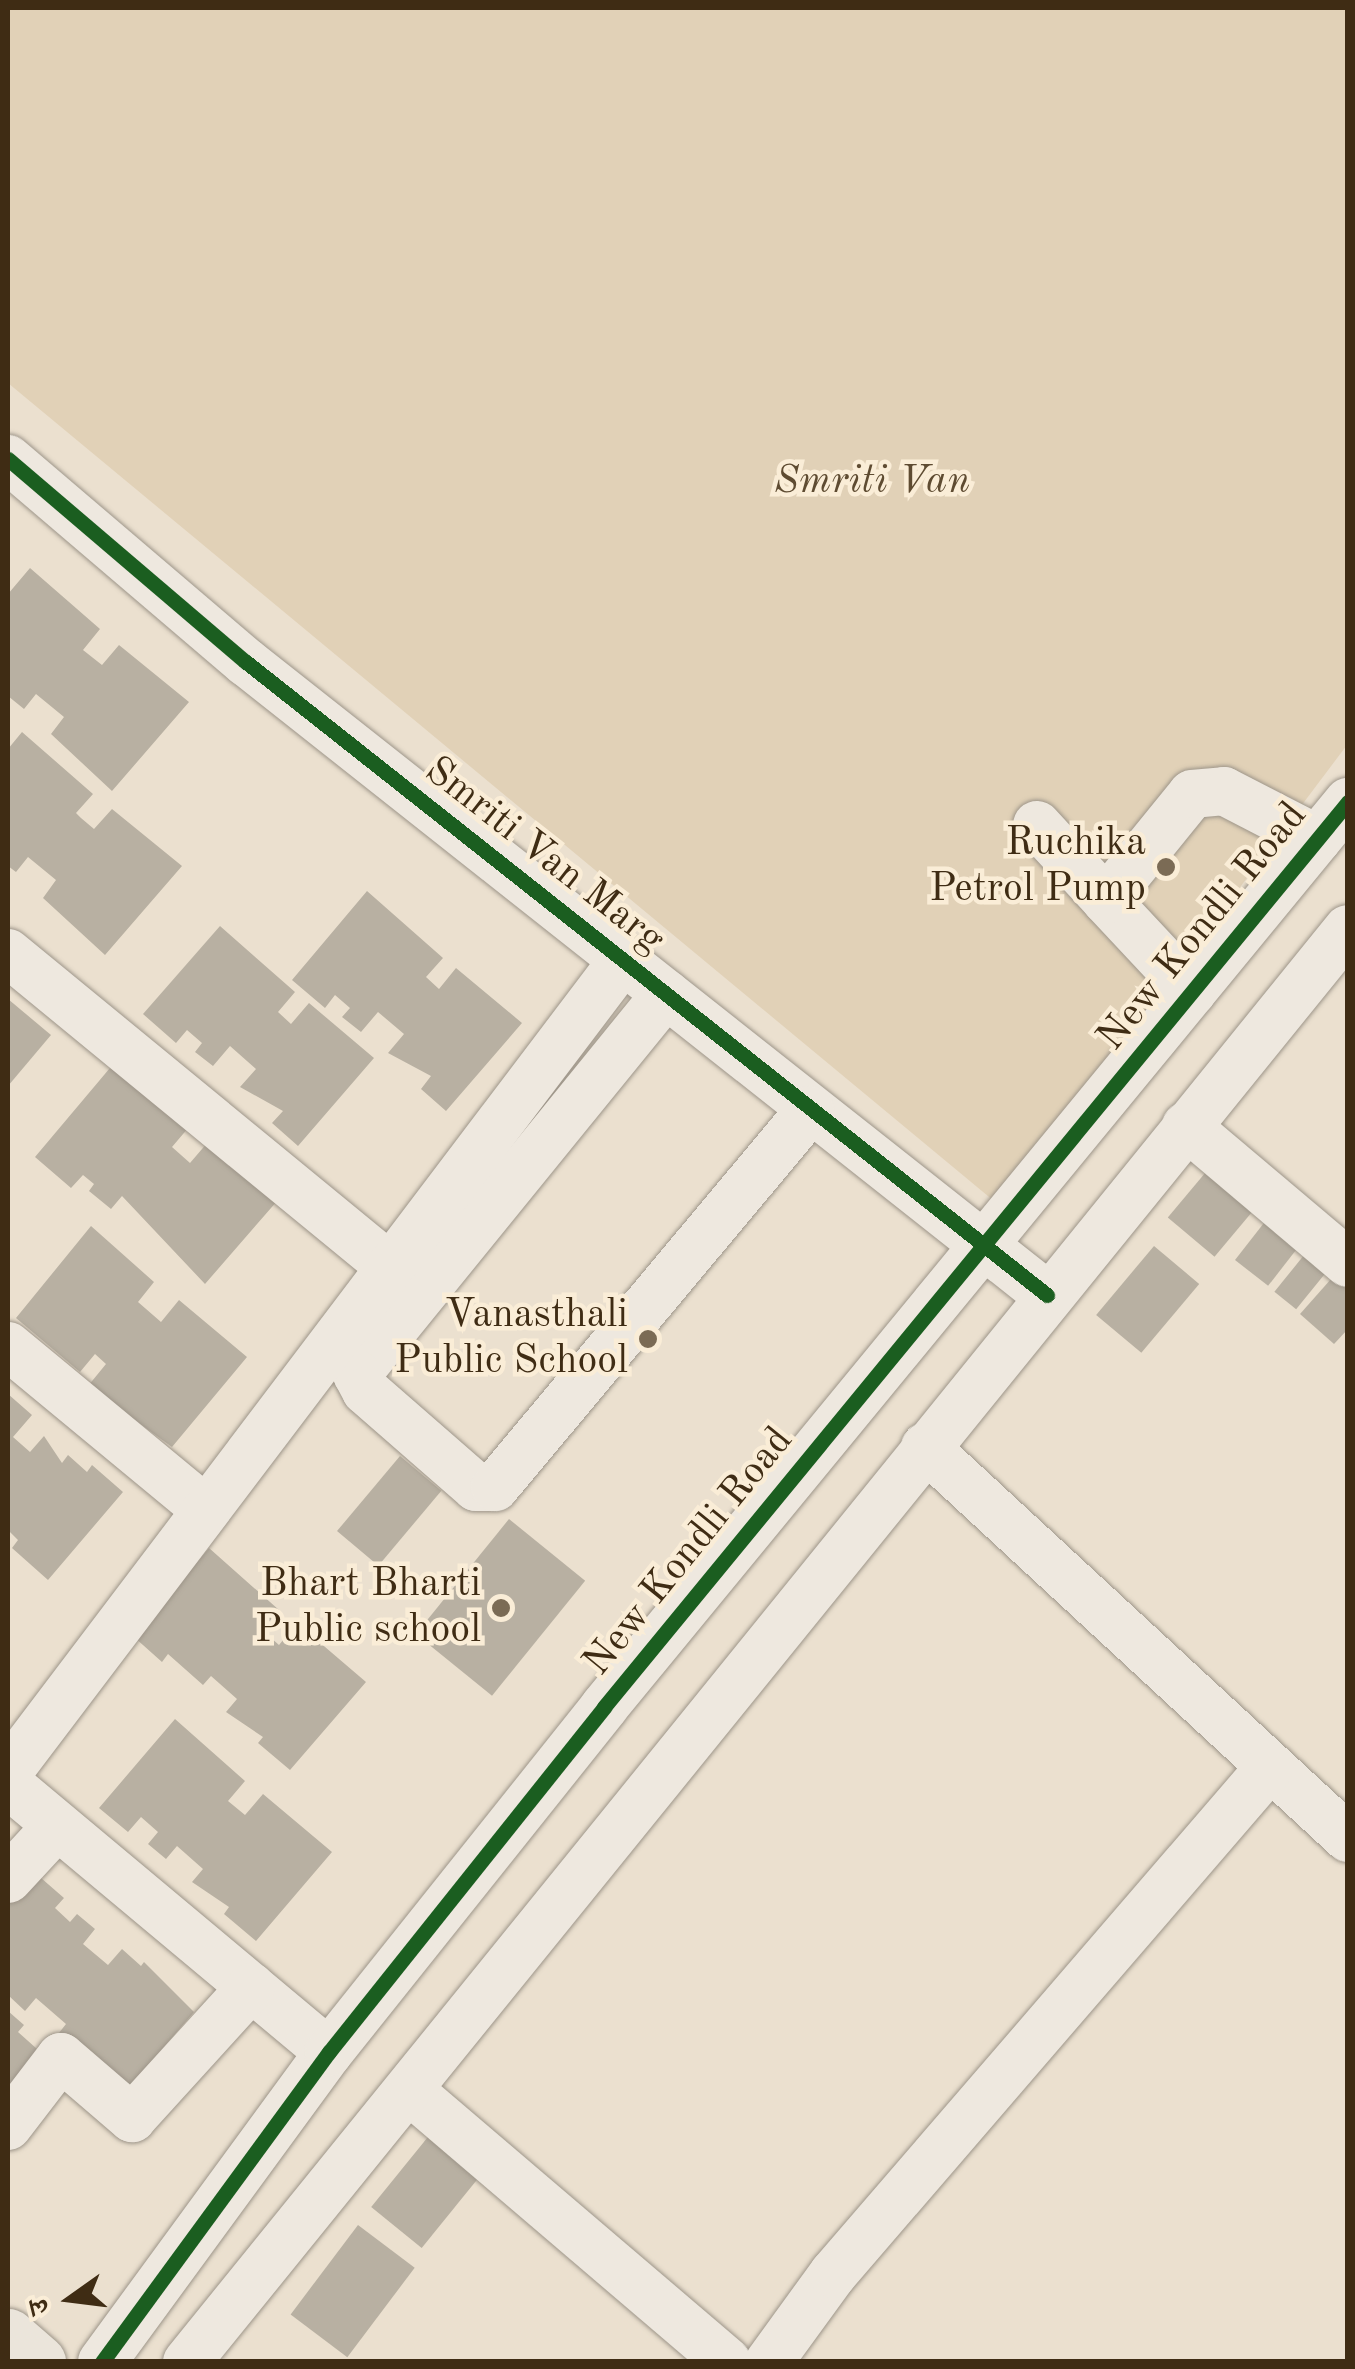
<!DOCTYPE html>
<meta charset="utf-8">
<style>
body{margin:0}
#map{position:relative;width:1355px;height:2369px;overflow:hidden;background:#ebe0cf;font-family:"Old Standard TT","Noto Serif Devanagari",serif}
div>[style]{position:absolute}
.green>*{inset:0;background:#e1d1b7}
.building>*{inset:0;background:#b8b0a2;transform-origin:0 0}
.roads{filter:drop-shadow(0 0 2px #9d9589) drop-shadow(0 0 2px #9d9589)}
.minor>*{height:48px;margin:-24px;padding:0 24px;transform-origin:24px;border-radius:24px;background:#eee8df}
.major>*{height:55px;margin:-27.5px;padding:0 27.5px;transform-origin:27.5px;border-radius:27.5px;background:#ebe5db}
.cycleway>*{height:15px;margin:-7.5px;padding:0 7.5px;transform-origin:7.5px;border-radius:7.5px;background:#1b5e20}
.dots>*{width:28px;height:28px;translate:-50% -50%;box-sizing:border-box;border:5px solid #faedd7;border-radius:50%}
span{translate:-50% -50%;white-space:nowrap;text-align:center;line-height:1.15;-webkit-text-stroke:9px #faedd7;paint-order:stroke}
.park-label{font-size:40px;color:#5e4b31;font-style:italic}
.poi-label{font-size:40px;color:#3f2c14}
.right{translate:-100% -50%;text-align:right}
.street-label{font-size:40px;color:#3f2c14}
.frame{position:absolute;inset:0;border:10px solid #3f2c14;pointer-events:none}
.north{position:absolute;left:20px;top:2249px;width:100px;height:100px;-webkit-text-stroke:8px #faedd7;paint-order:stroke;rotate:256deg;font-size:28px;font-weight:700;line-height:40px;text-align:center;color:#3f2c14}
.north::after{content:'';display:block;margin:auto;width:35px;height:45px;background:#3f2c14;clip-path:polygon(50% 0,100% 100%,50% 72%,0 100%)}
</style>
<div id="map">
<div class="green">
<div style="clip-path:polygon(8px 8px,1347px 8px,1347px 745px,1000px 1206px,8px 383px)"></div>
</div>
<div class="building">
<div style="clip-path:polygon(30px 568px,100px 629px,83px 650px,102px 665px,119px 645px,189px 702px,112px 791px,51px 734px,64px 717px,36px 694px,24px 709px,8px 696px,8px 594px)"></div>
<div style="clip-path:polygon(22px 732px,93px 794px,76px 813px,81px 818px,94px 829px,112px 809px,182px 866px,105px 955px,43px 898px,56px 880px,28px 857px,16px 872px,8px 866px,8px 749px)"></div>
<div style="clip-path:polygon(367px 891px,443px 958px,426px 977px,439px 989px,456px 968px,522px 1023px,446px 1111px,421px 1089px,431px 1076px,388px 1053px,404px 1034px,378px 1012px,361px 1032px,342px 1017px,350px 1008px,335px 995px,325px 1008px,292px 980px)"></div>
<div style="clip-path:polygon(220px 926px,295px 992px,278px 1012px,291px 1024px,309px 1003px,374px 1058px,298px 1146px,272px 1123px,283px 1111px,240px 1087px,256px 1069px,230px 1046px,213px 1066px,195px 1052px,202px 1043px,187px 1030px,176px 1043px,143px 1014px)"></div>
<div style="clip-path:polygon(8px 999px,51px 1035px,8px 1086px)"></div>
<div style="clip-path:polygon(115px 1062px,189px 1127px,172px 1147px,190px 1163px,208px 1142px,278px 1200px,205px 1284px,122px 1196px,111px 1209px,89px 1191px,94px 1184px,83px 1175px,71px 1188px,35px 1157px)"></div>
<div style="left:1216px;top:1160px;width:61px;height:75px;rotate:40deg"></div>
<div style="left:1267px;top:1219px;width:42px;height:52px;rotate:38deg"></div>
<div style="clip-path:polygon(91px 1226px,154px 1282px,138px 1302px,161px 1322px,179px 1300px,247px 1357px,172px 1447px,88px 1386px,106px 1364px,95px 1354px,80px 1372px,16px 1318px)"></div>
<div style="left:1154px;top:1246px;width:59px;height:90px;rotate:40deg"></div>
<div style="left:1309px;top:1249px;width:28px;height:55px;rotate:39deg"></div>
<div style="clip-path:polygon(1339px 1270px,1348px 1278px,1348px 1329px,1334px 1344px,1300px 1314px)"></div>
<div style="clip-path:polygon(8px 1394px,32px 1415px,13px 1437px,30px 1452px,44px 1436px,62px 1463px,68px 1455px,87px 1472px,92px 1465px,123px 1492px,48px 1580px,12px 1548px,18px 1540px,8px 1530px)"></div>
<div style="left:400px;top:1456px;width:54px;height:98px;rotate:40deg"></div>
<div style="left:509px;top:1519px;width:98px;height:148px;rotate:39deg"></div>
<div style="clip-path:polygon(209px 1548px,279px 1610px,262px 1630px,279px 1645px,297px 1623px,366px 1682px,290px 1770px,258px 1743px,263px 1737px,226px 1712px,237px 1699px,211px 1676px,203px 1685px,168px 1654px,162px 1662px,134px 1637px)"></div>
<div style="clip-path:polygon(175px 1719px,245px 1781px,228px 1801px,245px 1815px,263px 1794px,332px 1852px,256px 1941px,224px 1914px,229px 1907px,192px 1882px,203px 1869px,177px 1846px,166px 1859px,148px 1844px,158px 1832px,141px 1817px,128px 1832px,99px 1808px)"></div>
<div style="clip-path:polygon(33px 1871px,64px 1898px,55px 1908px,70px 1922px,77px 1914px,95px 1929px,83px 1944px,108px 1965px,122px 1949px,141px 1966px,144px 1962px,194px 2012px,120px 2098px,55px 2038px,66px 2024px,36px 1998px,25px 2011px,8px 1995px,8px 1900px)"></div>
<div style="clip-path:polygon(8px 2011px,24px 2025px,18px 2032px,46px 2057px,8px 2102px)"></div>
<div style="left:436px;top:2127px;width:65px;height:103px;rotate:39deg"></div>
<div style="left:358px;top:2225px;width:71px;height:112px;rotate:37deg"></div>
</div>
<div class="roads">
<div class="minor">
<div style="left:8px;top:459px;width:313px;rotate:40.5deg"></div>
<div style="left:246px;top:662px;width:1021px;rotate:38.32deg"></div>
<div style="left:1037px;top:825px;width:102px;rotate:47.4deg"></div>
<div style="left:8px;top:953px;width:494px;rotate:39.4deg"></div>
<div style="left:1192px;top:992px;width:126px;rotate:-133.1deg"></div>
<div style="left:1106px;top:900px;width:136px;rotate:-50.9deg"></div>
<div style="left:1192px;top:794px;width:32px;rotate:-5deg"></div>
<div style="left:1224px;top:791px;width:105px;rotate:27.3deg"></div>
<div style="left:666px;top:994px;width:490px;rotate:129.1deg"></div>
<div style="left:357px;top:1374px;width:19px;rotate:62deg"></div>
<div style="left:366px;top:1391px;width:146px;rotate:41.1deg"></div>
<div style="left:476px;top:1487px;width:19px"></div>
<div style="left:495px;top:1487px;width:491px;rotate:-50.1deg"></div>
<div style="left:1186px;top:1126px;width:212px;rotate:40.2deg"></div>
<div style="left:8px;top:1346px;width:257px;rotate:39.6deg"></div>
<div style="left:925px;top:1447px;width:576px;rotate:42.75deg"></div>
<div style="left:8px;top:1772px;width:1019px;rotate:-52.86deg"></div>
<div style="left:8px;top:1784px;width:418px;rotate:39.9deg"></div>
<div style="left:8px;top:1879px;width:72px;rotate:-47.2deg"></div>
<div style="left:409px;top:2090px;width:418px;rotate:40.5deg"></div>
<div style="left:8px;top:2126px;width:87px;rotate:-52.5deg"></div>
<div style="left:61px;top:2057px;width:94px;rotate:40.7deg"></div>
<div style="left:132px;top:2118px;width:177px;rotate:-47.7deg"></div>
<div style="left:102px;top:2362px;width:384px;rotate:-53.8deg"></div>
<div style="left:329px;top:2052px;width:441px;rotate:-51.4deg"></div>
<div style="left:604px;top:1707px;width:1172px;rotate:-50.58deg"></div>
<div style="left:187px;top:2362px;width:1844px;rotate:-50.99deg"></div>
<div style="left:769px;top:2362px;width:109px;rotate:-54deg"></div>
<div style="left:833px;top:2274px;width:669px;rotate:-49.24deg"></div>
</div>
<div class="major">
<div style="left:8px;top:2336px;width:40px;rotate:41deg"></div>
</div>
</div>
<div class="cycleway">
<div style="left:8px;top:459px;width:313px;rotate:40.5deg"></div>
<div style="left:246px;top:662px;width:1021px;rotate:38.32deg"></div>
<div style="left:102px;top:2362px;width:384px;rotate:-53.8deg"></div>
<div style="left:329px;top:2052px;width:441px;rotate:-51.4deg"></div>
<div style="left:604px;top:1707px;width:1172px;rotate:-50.58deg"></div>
</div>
<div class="dots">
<div style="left:1166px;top:867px;background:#7b6b55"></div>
<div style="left:648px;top:1339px;background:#7b6b55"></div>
<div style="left:501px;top:1608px;background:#7b6b55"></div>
</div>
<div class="park-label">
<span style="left:872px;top:482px">Smriti Van</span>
</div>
<div class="poi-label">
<span class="right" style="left:1146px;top:867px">Ruchika<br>Petrol Pump</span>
<span class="right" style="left:628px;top:1339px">Vanasthali<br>Public School</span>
<span class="right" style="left:481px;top:1608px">Bhart Bharti<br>Public school</span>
</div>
<div class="street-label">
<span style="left:544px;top:856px;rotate:38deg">Smriti Van Marg</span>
<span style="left:1203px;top:927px;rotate:-51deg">New Kondli Road</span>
<span style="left:689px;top:1552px;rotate:-51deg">New Kondli Road</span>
</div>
<div class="frame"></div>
<div class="north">उ</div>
</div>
